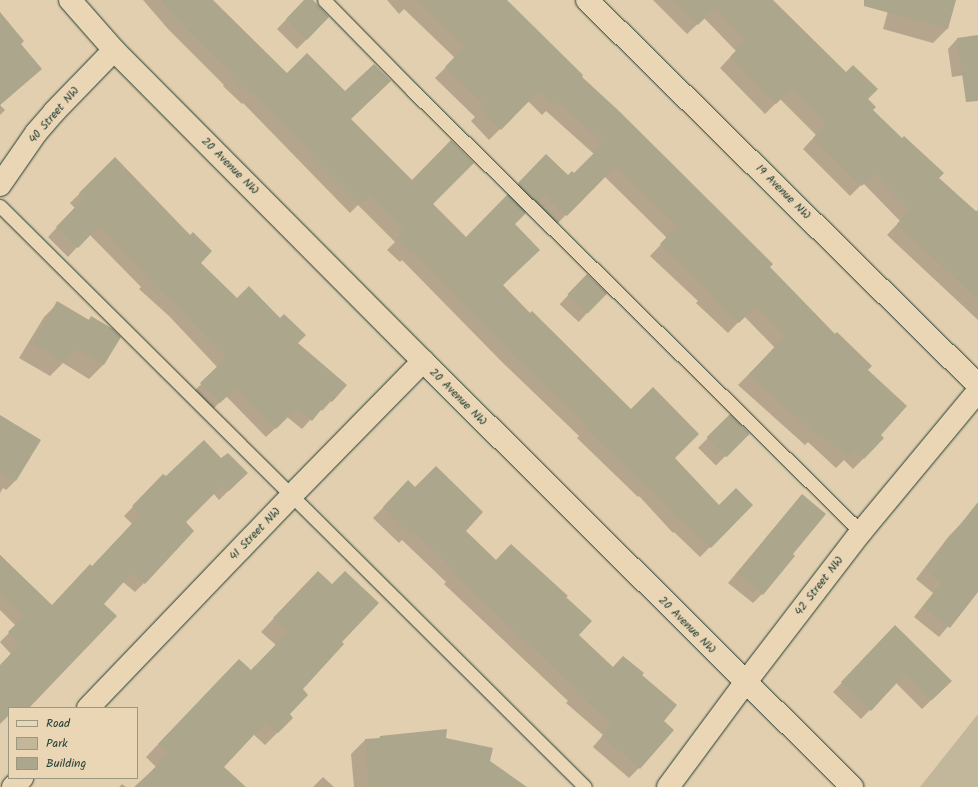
<!DOCTYPE html>
<style>
body{margin:0}
#map{position:relative;width:978px;height:787px;overflow:hidden;background:#e2cfaf;font-family:Kalam,sans-serif}
div>[style]{position:absolute}
.green>*{inset:0;background:#c2b69b}
.shadow>*{inset:0;background:#0003;transform-origin:0 0}
.building>*{inset:0;background:#aba68c;transform-origin:0 0}
.roads{filter:drop-shadow(0 0 1px #1f3d34) drop-shadow(0 0 1px #1f3d34)}
.service>*{height:13px;margin:-6.5px;padding:0 6.5px;transform-origin:6.5px;border-radius:6.5px;background:#ead5b4}
.minor>*{height:22px;margin:-11px;padding:0 11px;transform-origin:11px;border-radius:11px;background:#ead5b4}
.tertiary>*{height:22px;margin:-11px;padding:0 11px;transform-origin:11px;border-radius:11px;background:#ead5b4}
span{translate:-50% -50%;white-space:nowrap;text-align:center;line-height:1.15;-webkit-text-stroke:4px #ead5b4;paint-order:stroke}
.street-label{font-size:12px;color:#1f3d34}
.legend{position:absolute;left:8px;top:707px;width:130px;height:72px;box-sizing:border-box;background:#ead5b4;border:1px solid #999881;margin:0;padding:5px 7px;list-style:none;font-size:12px;color:#1f3d34}
.legend li{display:flex;align-items:center;gap:8px;height:20px}
.legend b{width:20px;border:1px solid #999881}
</style>
<div id="map">
<div class="green">
<div style="clip-path:polygon(978px 714px,978px 787px,920px 787px)"></div>
</div>
<div class="shadow">
<div style="clip-path:polygon(143px 0,212px 0,287px 74px,350px 119px,466px 238px,546px 155px,568px 176px,574px 174px,594px 154px,546px 111px,542px 115px,528px 101px,489px 140px,471px 121px,475px 117px,435px 78px,455px 58px,404px 9px,399px 14px,387px 0,504px 0,771px 264px,768px 267px,866px 370px,879px 435px,864px 458px,853px 469px,844px 460px,836px 468px,808px 442px,805px 445px,738px 385px,775px 348px,744px 316px,728px 333px,696px 303px,698px 301px,650px 256px,667px 238px,604px 176px,555px 226px,533px 204px,514px 224px,502px 286px,719px 506px,752px 505px,700px 557px,674px 532px,673px 533px,639px 496px,638px 497px,577px 438px,579px 436px,501px 361px,402px 260px,400px 262px,387px 250px,395px 242px,358px 205px,350px 213px,243px 103px,242px 104px,223px 86px,224px 85px,168px 29px)"></div>
<div style="clip-path:polygon(305px 0,311px 0,307px 39px,297px 49px,277px 29px)"></div>
<div style="clip-path:polygon(653px 0,772px 0,867px 99px,872px 110px,938px 178px,975px 212px,978px 210px,978px 320px,887px 235px,900px 221px,863px 183px,850px 196px,803px 149px,816px 135px,780px 99px,765px 114px,720px 68px,736px 51px,704px 18px,687px 34px)"></div>
<div style="clip-path:polygon(891px 0,955px 0,947px 29px,933px 43px,883px 29px)"></div>
<div style="clip-path:polygon(0 13px,19px 44px,41px 69px,0 105px,5px 110px,0 115px)"></div>
<div style="clip-path:polygon(978px 36px,978px 73px,952px 77px,948px 49px,957px 39px)"></div>
<div style="clip-path:polygon(115px 159px,199px 263px,237px 299px,296px 343px,331px 401px,322px 411px,320px 409px,302px 429px,287px 417px,266px 437px,226px 396px,210px 412px,192px 393px,218px 368px,169px 316px,139px 289px,141px 287px,89px 234px,68px 257px,48px 237px,75px 208px,70px 203px)"></div>
<div style="left:587px;top:275px;width:26px;height:40px;rotate:43deg"></div>
<div style="clip-path:polygon(58px 303px,88px 320px,91px 318px,119px 337px,103px 365px,89px 379px,63px 363px,50px 376px,19px 358px,44px 317px)"></div>
<div style="left:730px;top:416px;width:25px;height:45px;rotate:45deg"></div>
<div style="clip-path:polygon(0 417px,40px 440px,15px 481px,6px 490px,3px 488px,0 493px)"></div>
<div style="clip-path:polygon(221px 460px,247px 473px,219px 500px,213px 493px,185px 522px,144px 583px,135px 592px,123px 582px,102px 604px,28px 708px,9px 708px,9px 714px,0 723px,0 666px,11px 654px,0 642px,16px 626px,0 610px,0 555px,52px 606px,92px 567px,132px 524px,124px 516px,163px 476px,166px 478px)"></div>
<div style="clip-path:polygon(408px 482px,496px 561px,565px 597px,577px 635px,612px 668px,641px 675px,662px 721px,639px 768px,629px 778px,593px 747px,603px 735px,566px 703px,568px 701px,444px 584px,446px 582px,402px 540px,399px 543px,373px 518px)"></div>
<div style="clip-path:polygon(802px 495px,791px 555px,762px 594px,753px 603px,728px 583px)"></div>
<div style="clip-path:polygon(978px 506px,978px 593px,977px 592px,939px 637px,914px 617px,933px 593px,916px 579px,949px 536px)"></div>
<div style="clip-path:polygon(305px 585px,340px 642px,302px 689px,278px 732px,265px 745px,253px 734px,222px 767px,226px 787px,134px 787px,156px 767px,146px 757px,226px 673px,251px 671px,276px 645px,261px 632px)"></div>
<div style="clip-path:polygon(886px 636px,951px 681px,922px 709px,896px 683px,861px 719px,833px 692px)"></div>
<div style="clip-path:polygon(380px 737px,445px 739px,489px 762px,525px 787px,354px 787px,351px 754px,365px 740px,378px 739px)"></div>
<div style="clip-path:polygon(323px 777px,334px 787px,313px 787px)"></div>
<div style="clip-path:polygon(122px 784px,126px 787px,119px 787px)"></div>
</div>
<div class="building">
<div style="clip-path:polygon(161px 0,213px 0,287px 73px,307px 53px,345px 91px,374px 64px,391px 81px,351px 119px,412px 180px,451px 140px,474px 163px,433px 204px,466px 237px,507px 195px,526px 213px,515px 224px,540px 250px,503px 285px,530px 313px,532px 311px,631px 409px,653px 387px,699px 434px,675px 458px,719px 505px,736px 488px,753px 505px,711px 548px,685px 523px,684px 524px,649px 487px,648px 488px,586px 428px,588px 426px,510px 352px,413px 251px,410px 253px,396px 239px,404px 231px,369px 196px,360px 204px,311px 155px,312px 153px,253px 94px,252px 95px,232px 76px,233px 74px,177px 20px)"></div>
<div style="clip-path:polygon(304px 0,313px 0,329px 17px,307px 40px,286px 19px)"></div>
<div style="clip-path:polygon(417px 0,507px 0,583px 75px,582px 77px,619px 111px,773px 264px,770px 267px,835px 334px,837px 332px,872px 366px,868px 370px,907px 406px,881px 435px,884px 438px,864px 459px,855px 450px,848px 458px,819px 432px,817px 435px,749px 374px,785px 336px,756px 306px,739px 323px,707px 291px,708px 289px,660px 244px,677px 226px,616px 166px,567px 216px,544px 194px,537px 202px,518px 183px,546px 154px,568px 175px,572px 171px,574px 173px,604px 143px,558px 101px,553px 105px,539px 91px,501px 130px,481px 109px,485px 105px,445px 67px,465px 46px)"></div>
<div style="clip-path:polygon(674px 0,773px 0,846px 72px,853px 65px,878px 89px,868px 99px,876px 107px,873px 110px,902px 138px,904px 136px,944px 173px,939px 178px,978px 213px,978px 299px,897px 224px,910px 210px,874px 173px,862px 186px,813px 138px,826px 124px,791px 89px,776px 104px,730px 57px,746px 40px,715px 8px,698px 25px)"></div>
<div style="clip-path:polygon(864px 0,956px 0,948px 29px,864px 6px)"></div>
<div style="clip-path:polygon(0 12px,24px 41px,21px 44px,42px 69px,0 105px)"></div>
<div style="clip-path:polygon(978px 35px,978px 101px,966px 102px,957px 38px)"></div>
<div style="clip-path:polygon(115px 157px,190px 235px,193px 232px,212px 251px,201px 263px,237px 298px,249px 286px,280px 318px,284px 314px,306px 335px,298px 343px,347px 385px,332px 402px,329px 400px,312px 421px,297px 408px,276px 429px,236px 388px,220px 403px,200px 383px,226px 358px,178px 307px,147px 279px,149px 277px,99px 226px,78px 248px,56px 227px,84px 198px,79px 193px)"></div>
<div style="left:587px;top:274px;width:28px;height:28px;rotate:44deg"></div>
<div style="clip-path:polygon(57px 301px,89px 320px,91px 316px,113px 329px,121px 337px,104px 365px,77px 349px,74px 354px,70px 352px,64px 362px,33px 344px)"></div>
<div style="left:730px;top:414px;width:28px;height:33px;rotate:45deg"></div>
<div style="clip-path:polygon(0 415px,41px 440px,16px 481px,0 472px)"></div>
<div style="clip-path:polygon(204px 440px,221px 458px,228px 453px,248px 473px,229px 491px,223px 485px,186px 522px,194px 531px,145px 584px,133px 573px,129px 576px,104px 604px,117px 616px,29px 708px,9px 708px,9px 715px,0 724px,0 665px,20px 644px,8px 632px,24px 616px,0 592px,0 555px,52px 605px,90px 564px,92px 566px,141px 514px,132px 506px,163px 474px,166px 476px)"></div>
<div style="clip-path:polygon(436px 466px,483px 512px,466px 531px,496px 560px,511px 544px,568px 596px,566px 597px,592px 621px,579px 635px,613px 667px,623px 656px,644px 673px,642px 675px,677px 705px,664px 721px,674px 730px,640px 769px,602px 736px,612px 724px,576px 692px,577px 690px,454px 573px,456px 571px,413px 530px,410px 533px,383px 507px,408px 480px,415px 487px)"></div>
<div style="clip-path:polygon(802px 494px,826px 514px,793px 554px,795px 556px,763px 595px,737px 573px)"></div>
<div style="clip-path:polygon(978px 502px,978px 592px,950px 628px,923px 607px,942px 583px,925px 569px)"></div>
<div style="clip-path:polygon(318px 571px,332px 584px,345px 571px,379px 603px,342px 642px,344px 644px,303px 689px,308px 695px,290px 714px,293px 718px,278px 733px,266px 722px,224px 767px,246px 787px,136px 787px,169px 753px,158px 744px,239px 659px,251px 670px,288px 632px,273px 618px)"></div>
<div style="clip-path:polygon(895px 625px,952px 681px,932px 700px,905px 674px,871px 711px,841px 682px)"></div>
<div style="clip-path:polygon(447px 729px,446px 738px,493px 748px,490px 761px,527px 787px,369px 787px,365px 739px,380px 738px,380px 736px)"></div>
</div>
<div class="roads">
<div class="service">
<div style="left:324px;top:0;width:126px;rotate:45.6deg"></div>
<div style="left:412px;top:90px;width:630px;rotate:44.55deg"></div>
<div style="left:0;top:206px;width:824px;rotate:44.8deg"></div>
</div>
<div class="minor">
<div style="left:587px;top:0;width:549px;rotate:44.56deg"></div>
<div style="left:0;top:185px;width:63px;rotate:-55.3deg"></div>
<div style="left:36px;top:133px;width:28px;rotate:-49deg"></div>
<div style="left:54px;top:112px;width:86px;rotate:-45.9deg"></div>
<div style="left:88px;top:708px;width:294px;rotate:-46.2deg"></div>
<div style="left:291px;top:496px;width:189px;rotate:-45.6deg"></div>
<div style="left:13px;top:787px;width:13px;rotate:-45deg"></div>
<div style="left:668px;top:787px;width:129px;rotate:-53.5deg"></div>
<div style="left:745px;top:683px;width:190px;rotate:-52.5deg"></div>
<div style="left:861px;top:532px;width:183px;rotate:-50.3deg"></div>
</div>
<div class="tertiary">
<div style="left:70px;top:0;width:67px;rotate:48.7deg"></div>
<div style="left:114px;top:50px;width:438px;rotate:45.2deg"></div>
<div style="left:423px;top:361px;width:605px;rotate:44.8deg"></div>
</div>
</div>
<div class="street-label">
<span style="left:54px;top:115px;rotate:-49deg">40 Street NW</span>
<span style="left:230px;top:166px;rotate:45deg">20 Avenue NW</span>
<span style="left:783px;top:192px;rotate:45deg">19 Avenue NW</span>
<span style="left:458px;top:397px;rotate:45deg">20 Avenue NW</span>
<span style="left:255px;top:534px;rotate:-46deg">41 Street NW</span>
<span style="left:819px;top:586px;rotate:-52deg">42 Street NW</span>
<span style="left:687px;top:625px;rotate:45deg">20 Avenue NW</span>
</div>
<ul class="legend">
<li><b style="height:5px;background:#ead5b4"></b>Road</li>
<li><b style="height:11px;background:#c2b69b"></b>Park</li>
<li><b style="height:11px;background:#aba68c"></b>Building</li>
</ul>
</div>
